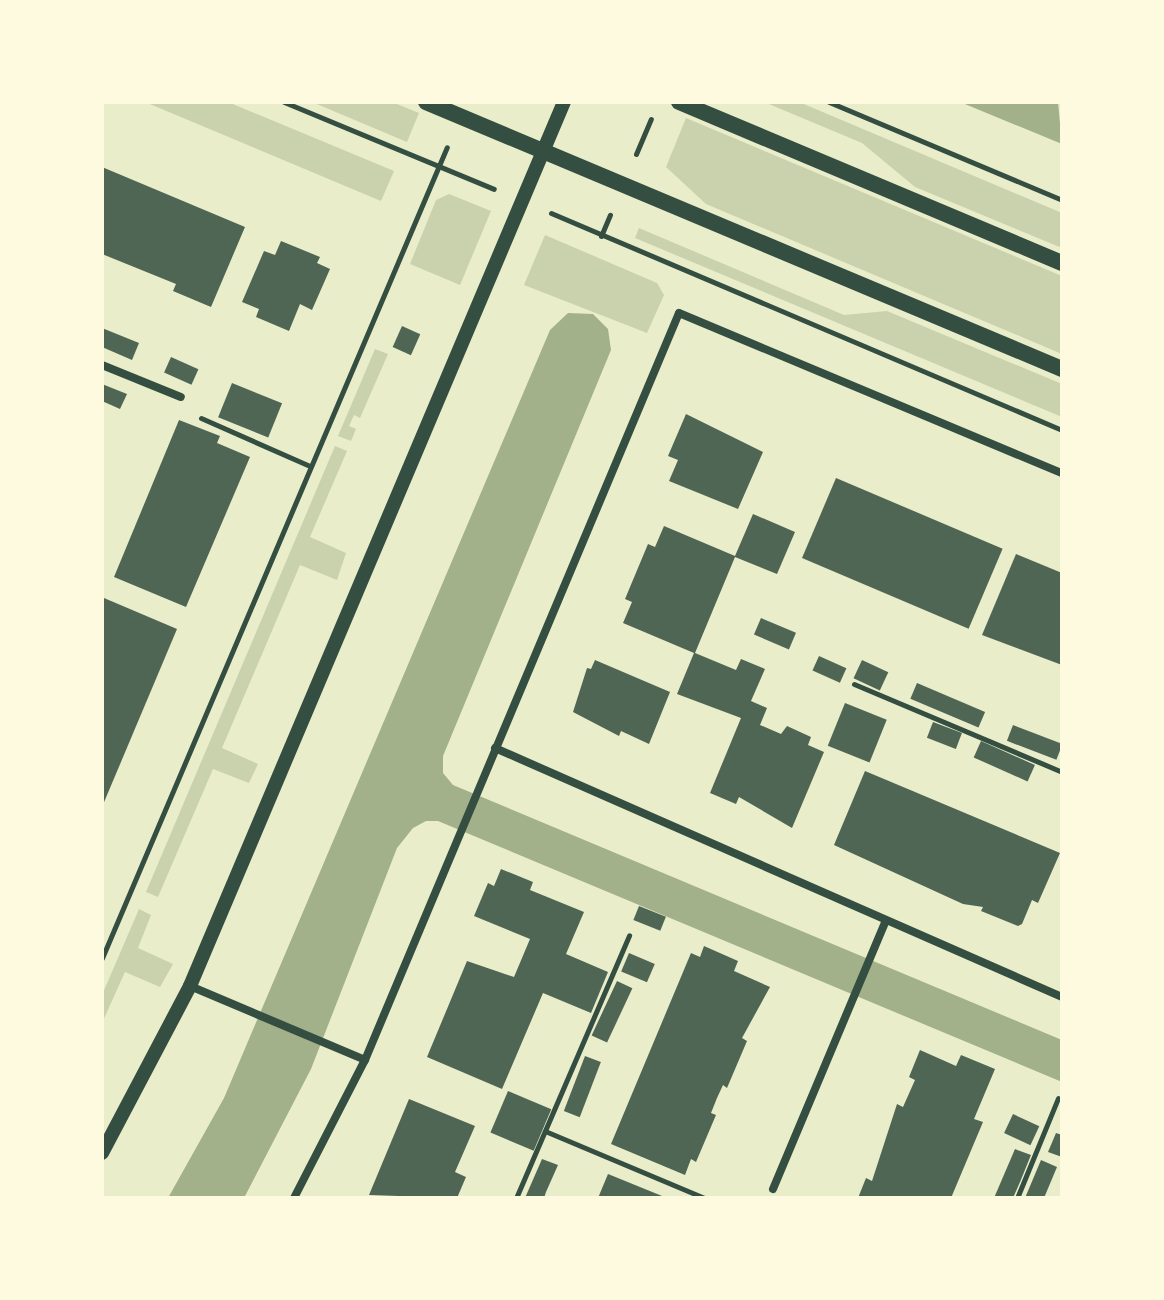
<!DOCTYPE html>
<style>
body{margin:0}
#map{position:relative;width:1164px;height:1300px;overflow:hidden;background:#e9edc9;font-family:"Fira Sans",sans-serif}
div>[style]{position:absolute}
.green>*{inset:0;background:#cad2ad}
.water>*{inset:0;background:#a3b18a}
.building>*{inset:0;background:#4f6655;transform-origin:0 0}
.path>*{height:5px;margin:-2.5px;padding:0 2.5px;transform-origin:2.5px;border-radius:2.5px;background:#344e41}
.minor>*{height:8px;margin:-4px;padding:0 4px;transform-origin:4px;border-radius:4px;background:#344e41}
.tertiary>*{height:14px;margin:-7px;padding:0 7px;transform-origin:7px;border-radius:7px;background:#344e41}
.secondary>*{height:16px;margin:-8px;padding:0 8px;transform-origin:8px;border-radius:8px;background:#344e41}
span{translate:-50% -50%;white-space:nowrap;text-align:center;line-height:1.15;-webkit-text-stroke:7px #fefae0;paint-order:stroke}
.frame{position:absolute;inset:0;border:104px solid #fefae0;pointer-events:none}
</style>
<div id="map">
<div class="green">
<div style="clip-path:polygon(145px 102px,228px 102px,394px 171px,381px 201px)"></div>
<div style="clip-path:polygon(312px 102px,392px 102px,419px 113px,407px 142px)"></div>
<div style="clip-path:polygon(764px 102px,799px 102px,1062px 213px,1062px 248px,915px 187px,862px 143px)"></div>
<div style="clip-path:polygon(686px 118px,1062px 276px,1062px 354px,706px 204px,666px 167px)"></div>
<div style="clip-path:polygon(449px 194px,491px 211px,460px 285px,410px 264px,436px 200px)"></div>
<div style="clip-path:polygon(639px 228px,844px 315px,887px 311px,1062px 384px,1062px 417px,635px 238px)"></div>
<div style="clip-path:polygon(545px 235px,657px 283px,664px 295px,647px 333px,524px 285px)"></div>
<div style="clip-path:polygon(375px 349px,388px 354px,360px 418px,354px 415px,349px 426px,356px 429px,351px 441px,338px 436px)"></div>
<div style="clip-path:polygon(335px 446px,347px 451px,310px 537px,346px 553px,337px 580px,300px 565px,222px 748px,258px 764px,249px 783px,213px 769px,158px 897px,146px 892px)"></div>
<div style="clip-path:polygon(139px 909px,151px 915px,138px 948px,173px 964px,160px 987px,125px 972px,102px 1023px,102px 995px)"></div>
</div>
<div class="water">
<div style="clip-path:polygon(960px 102px,1058px 102px,1062px 144px)"></div>
<div style="clip-path:polygon(568px 313px,593px 314px,608px 329px,611px 350px,443px 756px,443px 773px,453px 785px,1062px 1040px,1062px 1082px,438px 821px,426px 821px,413px 828px,397px 848px,311px 1069px,244px 1198px,168px 1198px,224px 1098px,550px 330px)"></div>
</div>
<div class="building">
<div style="clip-path:polygon(102px 167px,245px 227px,211px 307px,173px 291px,176px 284px,102px 254px)"></div>
<div style="clip-path:polygon(281px 241px,320px 257px,317px 263px,330px 269px,312px 310px,300px 304px,289px 331px,256px 317px,259px 309px,242px 302px,264px 251px,275px 255px)"></div>
<div style="left:402px;top:326px;width:20px;height:23px;rotate:24deg"></div>
<div style="clip-path:polygon(102px 328px,139px 343px,132px 360px,102px 347px)"></div>
<div style="left:171px;top:357px;width:30px;height:17px;rotate:24deg"></div>
<div style="left:232px;top:383px;width:54px;height:37px;rotate:22deg"></div>
<div style="clip-path:polygon(102px 384px,127px 394px,120px 409px,102px 401px)"></div>
<div style="clip-path:polygon(686px 414px,763px 452px,738px 509px,669px 481px,678px 460px,668px 456px)"></div>
<div style="clip-path:polygon(179px 420px,220px 436px,217px 443px,250px 457px,186px 607px,114px 577px)"></div>
<div style="left:836px;top:478px;width:181px;height:87px;rotate:23deg"></div>
<div style="clip-path:polygon(753px 514px,795px 532px,777px 574px,735px 557px,695px 653px,736px 670px,741px 659px,765px 669px,751px 701px,767px 708px,760px 725px,781px 734px,787px 726px,811px 737px,808px 745px,824px 752px,792px 828px,739px 797px,736px 804px,710px 793px,741px 718px,677px 694px,694px 653px,623px 623px,632px 602px,625px 599px,648px 544px,655px 547px,664px 526px,735px 556px)"></div>
<div style="clip-path:polygon(1016px 554px,1062px 573px,1062px 665px,982px 635px)"></div>
<div style="clip-path:polygon(104px 598px,177px 629px,102px 807px,102px 602px)"></div>
<div style="left:761px;top:618px;width:38px;height:18px;rotate:23deg"></div>
<div style="left:819px;top:656px;width:30px;height:16px;rotate:24deg"></div>
<div style="clip-path:polygon(595px 660px,670px 692px,649px 744px,621px 731px,619px 736px,573px 712px,587px 668px,591px 669px)"></div>
<div style="left:862px;top:660px;width:29px;height:20px;rotate:25deg"></div>
<div style="left:917px;top:683px;width:74px;height:17px;rotate:23deg"></div>
<div style="left:845px;top:703px;width:45px;height:46px;rotate:22deg"></div>
<div style="left:933px;top:722px;width:31px;height:17px;rotate:21deg"></div>
<div style="left:1013px;top:725px;width:53px;height:17px;rotate:21deg"></div>
<div style="left:981px;top:741px;width:59px;height:18px;rotate:24deg"></div>
<div style="clip-path:polygon(865px 771px,1060px 853px,1038px 903px,1032px 900px,1022px 924px,1018px 926px,981px 911px,983px 907px,963px 904px,834px 845px)"></div>
<div style="clip-path:polygon(501px 869px,533px 882px,530px 890px,584px 912px,566px 954px,608px 972px,591px 1013px,543px 993px,502px 1089px,427px 1057px,467px 961px,514px 977px,530px 939px,474px 916px,488px 883px,494px 886px)"></div>
<div style="left:639px;top:906px;width:29px;height:15px;rotate:22deg"></div>
<div style="clip-path:polygon(704px 946px,738px 961px,734px 971px,770px 987px,742px 1038px,747px 1041px,727px 1088px,723px 1085px,717px 1098px,711px 1113px,716px 1115px,696px 1162px,691px 1159px,685px 1175px,611px 1144px,691px 953px,700px 957px)"></div>
<div style="left:629px;top:953px;width:28px;height:20px;rotate:23deg"></div>
<div style="left:617px;top:981px;width:17px;height:60px;rotate:25deg"></div>
<div style="clip-path:polygon(920px 1050px,956px 1066px,961px 1055px,995px 1069px,974px 1119px,983px 1122px,951px 1198px,858px 1198px,866px 1178px,872px 1181px,897px 1104px,903px 1107px,915px 1080px,909px 1077px)"></div>
<div style="left:585px;top:1056px;width:17px;height:59px;rotate:21deg"></div>
<div style="left:508px;top:1091px;width:47px;height:45px;rotate:23deg"></div>
<div style="clip-path:polygon(409px 1099px,475px 1126px,455px 1172px,466px 1177px,457px 1198px,369px 1195px)"></div>
<div style="left:1013px;top:1114px;width:29px;height:21px;rotate:25deg"></div>
<div style="clip-path:polygon(1056px 1133px,1062px 1135px,1062px 1157px,1048px 1152px)"></div>
<div style="clip-path:polygon(1015px 1149px,1031px 1155px,1020px 1182px,1013px 1198px,994px 1198px)"></div>
<div style="clip-path:polygon(542px 1159px,558px 1165px,546px 1192px,544px 1198px,525px 1198px)"></div>
<div style="clip-path:polygon(1041px 1160px,1057px 1167px,1044px 1198px,1025px 1198px)"></div>
<div style="clip-path:polygon(608px 1174px,667px 1198px,598px 1198px)"></div>
</div>
<div class="path">
<div style="left:284px;top:102px;width:227px;rotate:22.5deg"></div>
<div style="left:829px;top:102px;width:253px;rotate:22.8deg"></div>
<div style="left:636px;top:154px;width:38px;rotate:-67deg"></div>
<div style="left:551px;top:213px;width:555px;rotate:23.01deg"></div>
<div style="left:601px;top:236px;width:23px;rotate:-67deg"></div>
<div style="left:201px;top:418px;width:119px;rotate:23.8deg"></div>
<div style="left:854px;top:684px;width:226px;rotate:22.9deg"></div>
<div style="left:102px;top:958px;width:881px;rotate:-66.96deg"></div>
<div style="left:545px;top:1131px;width:173px;rotate:22.8deg"></div>
<div style="left:516px;top:1198px;width:286px;rotate:-66.7deg"></div>
<div style="left:1017px;top:1198px;width:108px;rotate:-67.7deg"></div>
</div>
<div class="minor">
<div style="left:102px;top:365px;width:85px;rotate:22.1deg"></div>
<div style="left:495px;top:748px;width:619px;rotate:23.71deg"></div>
<div style="left:190px;top:986px;width:190px;rotate:22.9deg"></div>
<div style="left:773px;top:1189px;width:289px;rotate:-67.2deg"></div>
<div style="left:294px;top:1198px;width:155px;rotate:-62.8deg"></div>
<div style="left:365px;top:1060px;width:810px;rotate:-67.2deg"></div>
<div style="left:679px;top:313px;width:415px;rotate:22.7deg"></div>
</div>
<div class="tertiary">
<div style="left:102px;top:1153px;width:189px;rotate:-62.2deg"></div>
<div style="left:190px;top:986px;width:960px;rotate:-67.07deg"></div>
</div>
<div class="secondary">
<div style="left:426px;top:102px;width:690px;rotate:22.77deg"></div>
<div style="left:679px;top:102px;width:415px;rotate:22.8deg"></div>
</div>
<div class="frame"></div>
</div>
